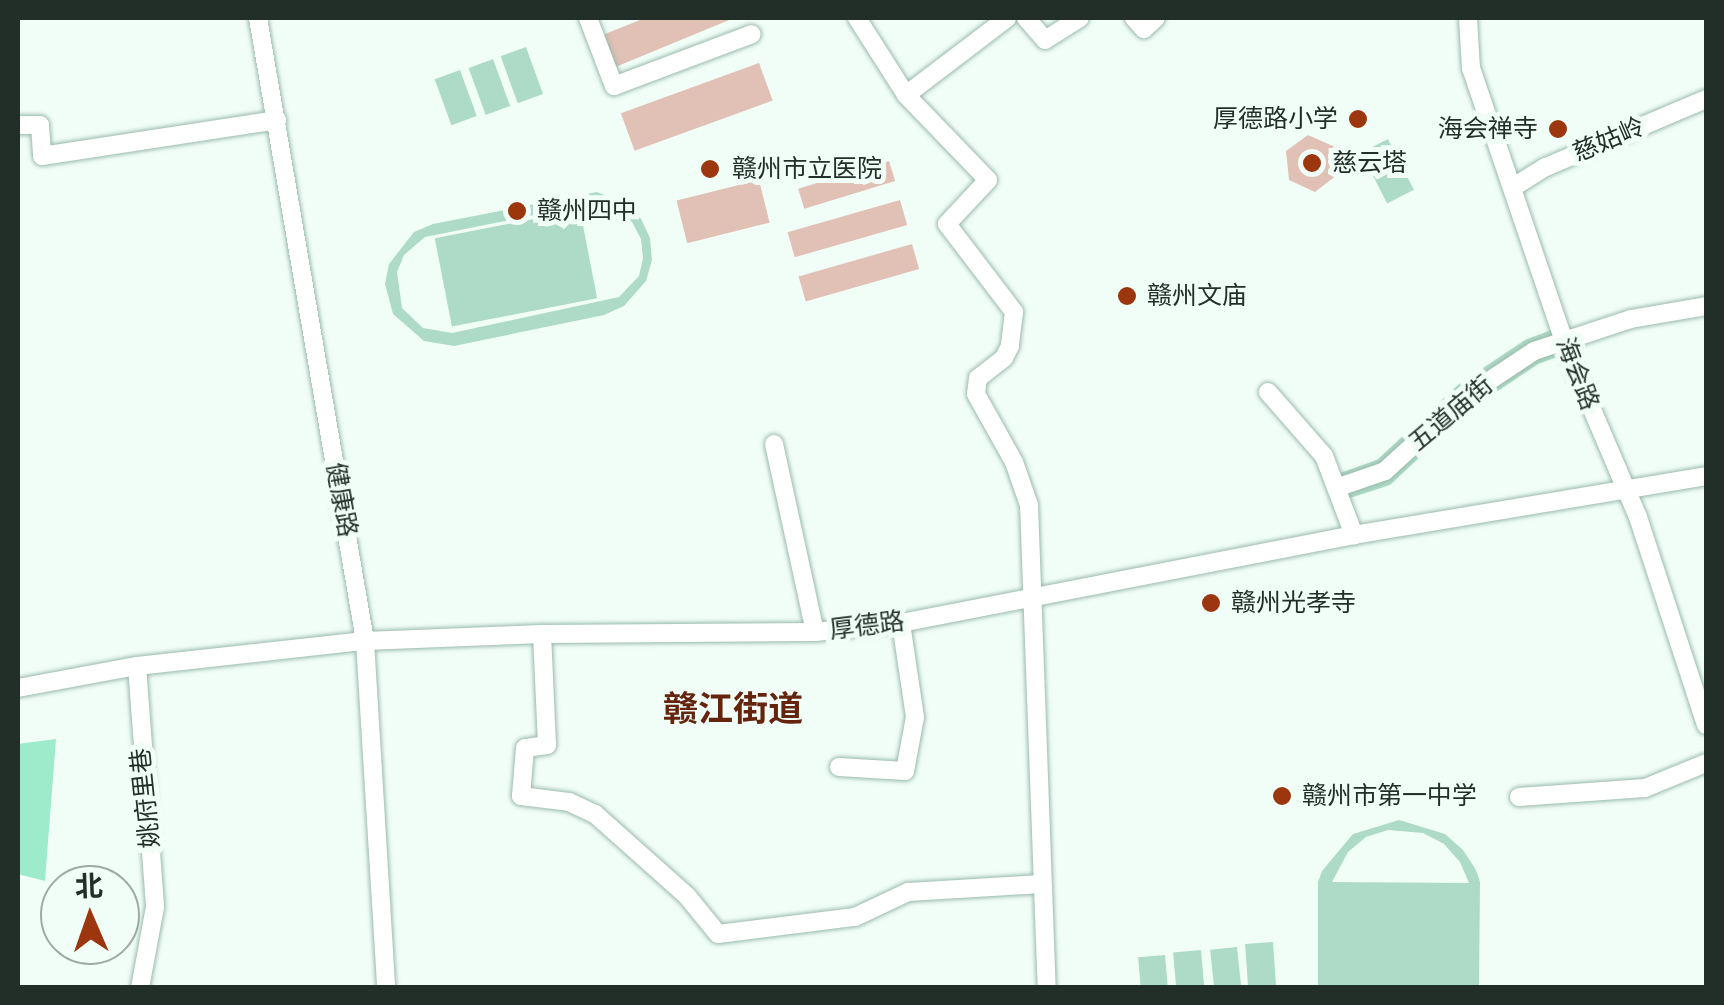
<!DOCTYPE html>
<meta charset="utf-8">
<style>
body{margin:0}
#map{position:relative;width:1724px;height:1005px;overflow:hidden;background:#f1fef8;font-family:"Roboto Condensed","Noto Sans SC",sans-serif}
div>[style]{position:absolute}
.green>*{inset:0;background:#aedbc7;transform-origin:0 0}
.water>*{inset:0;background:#9debcb}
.building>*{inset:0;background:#e1c0b5;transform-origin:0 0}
.roads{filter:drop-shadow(0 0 2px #9abaac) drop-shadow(0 0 2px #9abaac)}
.minor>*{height:18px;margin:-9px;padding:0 9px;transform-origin:9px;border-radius:9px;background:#fff}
.dots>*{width:28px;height:28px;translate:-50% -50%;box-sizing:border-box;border:5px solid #f1fef8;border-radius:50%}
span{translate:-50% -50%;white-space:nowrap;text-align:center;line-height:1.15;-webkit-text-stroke:10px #f1fef8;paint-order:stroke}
.poi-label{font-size:25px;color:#222f29}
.right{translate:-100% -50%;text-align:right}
.left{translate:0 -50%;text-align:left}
.street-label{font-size:25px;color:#222f29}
.district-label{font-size:35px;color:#65240d;font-weight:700}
.frame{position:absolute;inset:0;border:20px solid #222f29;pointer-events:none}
.north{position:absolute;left:40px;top:865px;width:100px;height:100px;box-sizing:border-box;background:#f1fef8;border:2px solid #9eaba5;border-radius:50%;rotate:358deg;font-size:28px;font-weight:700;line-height:40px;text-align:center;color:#222f29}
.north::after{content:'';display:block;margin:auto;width:35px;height:45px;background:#9c360e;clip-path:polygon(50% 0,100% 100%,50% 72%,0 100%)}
</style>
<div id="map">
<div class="green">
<div style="left:526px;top:47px;width:50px;height:27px;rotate:70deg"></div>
<div style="left:493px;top:59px;width:50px;height:26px;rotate:70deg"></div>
<div style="left:460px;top:70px;width:49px;height:27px;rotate:70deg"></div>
<div style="left:1388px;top:139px;width:57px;height:30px;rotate:63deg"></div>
<div style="clip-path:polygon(evenodd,597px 192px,627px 204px,641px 219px,650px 238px,652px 260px,646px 281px,624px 306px,604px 315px,454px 346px,424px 341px,393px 314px,385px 284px,389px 264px,414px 232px,433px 224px,597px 192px,589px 204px,618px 210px,632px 222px,641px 239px,643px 258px,639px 276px,619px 297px,452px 333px,423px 328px,402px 308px,397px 272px,404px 255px,425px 237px,589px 204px)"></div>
<div style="left:580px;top:210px;width:90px;height:148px;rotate:79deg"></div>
<div style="clip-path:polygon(1559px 327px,1568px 353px,1538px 364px,1471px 409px,1390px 485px,1344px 500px,1334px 475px,1377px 460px,1459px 384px,1525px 340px)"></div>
<div style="clip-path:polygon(evenodd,1399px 820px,1445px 834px,1463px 850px,1476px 870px,1480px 882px,1479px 987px,1318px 987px,1318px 882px,1322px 871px,1353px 834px,1399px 820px,1388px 830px,1423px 833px,1444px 844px,1460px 862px,1469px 883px,1332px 882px,1348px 852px,1366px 837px,1388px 830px)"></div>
<div style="left:1273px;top:942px;width:45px;height:28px;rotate:86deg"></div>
<div style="left:1237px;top:947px;width:40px;height:27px;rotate:84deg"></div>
<div style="left:1201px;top:950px;width:37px;height:28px;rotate:85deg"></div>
<div style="left:1165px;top:955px;width:32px;height:27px;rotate:85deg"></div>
</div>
<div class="water">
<div style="clip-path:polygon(56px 739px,45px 881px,18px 874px,18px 744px)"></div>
</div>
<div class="building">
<div style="clip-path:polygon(645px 18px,734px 18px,613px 68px,600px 36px)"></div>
<div style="left:759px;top:63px;width:40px;height:147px;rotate:70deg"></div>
<div style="clip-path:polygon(1308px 135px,1335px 147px,1337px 175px,1315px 192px,1289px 180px,1286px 151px)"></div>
<div style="left:889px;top:161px;width:21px;height:95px;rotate:73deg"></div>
<div style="left:759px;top:180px;width:44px;height:85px;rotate:76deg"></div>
<div style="left:900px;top:200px;width:26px;height:117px;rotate:74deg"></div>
<div style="left:912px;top:244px;width:26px;height:118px;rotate:74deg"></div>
</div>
<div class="roads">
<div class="minor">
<div style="left:258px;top:18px;width:632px;rotate:80.25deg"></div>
<div style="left:365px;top:641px;width:348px;rotate:86.5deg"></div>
<div style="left:588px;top:18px;width:73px;rotate:69.1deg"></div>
<div style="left:614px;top:86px;width:147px;rotate:-20.6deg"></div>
<div style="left:857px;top:18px;width:91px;rotate:57.5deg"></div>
<div style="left:906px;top:95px;width:127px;rotate:-37.3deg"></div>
<div style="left:1026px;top:18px;width:29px;rotate:49deg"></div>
<div style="left:1045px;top:40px;width:41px;rotate:-32.2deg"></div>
<div style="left:1134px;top:18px;width:15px;rotate:48deg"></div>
<div style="left:1144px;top:29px;width:16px;rotate:-43deg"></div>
<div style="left:1468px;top:18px;width:50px;rotate:86.6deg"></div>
<div style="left:1471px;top:68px;width:301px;rotate:71.2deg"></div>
<div style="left:1568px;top:353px;width:178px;rotate:66.9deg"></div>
<div style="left:1638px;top:517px;width:219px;rotate:71.9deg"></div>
<div style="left:906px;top:95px;width:118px;rotate:46deg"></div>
<div style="left:988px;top:180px;width:60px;rotate:133deg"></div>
<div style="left:947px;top:224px;width:111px;rotate:52.7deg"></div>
<div style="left:1014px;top:312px;width:34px;rotate:97deg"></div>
<div style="left:1010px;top:346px;width:13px;rotate:117deg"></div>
<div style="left:1004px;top:358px;width:33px;rotate:142deg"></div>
<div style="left:978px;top:378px;width:16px;rotate:97deg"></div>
<div style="left:976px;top:394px;width:78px;rotate:60.8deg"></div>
<div style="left:1014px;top:462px;width:46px;rotate:70.8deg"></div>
<div style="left:1029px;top:505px;width:483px;rotate:87.9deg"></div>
<div style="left:18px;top:125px;width:22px"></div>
<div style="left:40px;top:125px;width:31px;rotate:86deg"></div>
<div style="left:42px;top:156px;width:238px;rotate:-8.7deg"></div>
<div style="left:1515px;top:186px;width:36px;rotate:-32deg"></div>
<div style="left:1546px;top:167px;width:174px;rotate:-23deg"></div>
<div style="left:1268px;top:392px;width:85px;rotate:48.8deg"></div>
<div style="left:1324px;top:456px;width:85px;rotate:69.2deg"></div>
<div style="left:774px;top:444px;width:192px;rotate:77.7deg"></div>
<div style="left:1339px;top:487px;width:49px;rotate:-19.2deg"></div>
<div style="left:1385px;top:471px;width:113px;rotate:-42.5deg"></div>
<div style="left:1468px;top:395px;width:79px;rotate:-33.7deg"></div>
<div style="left:1534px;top:351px;width:102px;rotate:-18.3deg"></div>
<div style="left:1631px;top:319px;width:76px;rotate:-9.8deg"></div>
<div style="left:542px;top:634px;width:111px;rotate:87.4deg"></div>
<div style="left:547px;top:745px;width:22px;rotate:172deg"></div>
<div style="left:525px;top:748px;width:48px;rotate:94.8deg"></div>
<div style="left:521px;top:796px;width:48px;rotate:7.1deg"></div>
<div style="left:569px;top:802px;width:29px;rotate:25deg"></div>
<div style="left:595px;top:814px;width:123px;rotate:41.7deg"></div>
<div style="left:687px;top:896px;width:49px;rotate:50.8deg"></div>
<div style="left:718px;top:934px;width:138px;rotate:-7.1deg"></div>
<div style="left:855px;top:917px;width:59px;rotate:-25.3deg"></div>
<div style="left:908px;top:892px;width:134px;rotate:-3.4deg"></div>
<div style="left:137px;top:666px;width:242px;rotate:85.7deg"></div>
<div style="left:155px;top:907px;width:82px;rotate:100.5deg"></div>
<div style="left:18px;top:688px;width:121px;rotate:-10.5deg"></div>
<div style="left:137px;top:666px;width:229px;rotate:-6.3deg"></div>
<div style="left:365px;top:641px;width:177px;rotate:-2.3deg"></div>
<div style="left:542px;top:634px;width:273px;rotate:-0.4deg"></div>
<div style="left:815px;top:632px;width:86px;rotate:-6deg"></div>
<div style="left:901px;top:623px;width:461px;rotate:-11deg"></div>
<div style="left:1354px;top:535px;width:357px;rotate:-9.5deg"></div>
<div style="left:839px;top:767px;width:66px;rotate:3.5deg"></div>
<div style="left:905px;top:771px;width:55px;rotate:-79.5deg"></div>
<div style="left:915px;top:717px;width:95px;rotate:-98.5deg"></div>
<div style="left:1519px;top:797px;width:126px;rotate:-4.1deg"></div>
<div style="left:1645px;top:788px;width:66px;rotate:-22.3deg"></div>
</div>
</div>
<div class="dots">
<div style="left:1358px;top:119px;background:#9c360e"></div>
<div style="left:1558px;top:129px;background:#9c360e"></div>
<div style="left:1312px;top:163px;background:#9c360e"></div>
<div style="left:710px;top:169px;background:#9c360e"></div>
<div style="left:517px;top:211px;background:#9c360e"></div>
<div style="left:1127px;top:296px;background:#9c360e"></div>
<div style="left:1211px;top:603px;background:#9c360e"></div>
<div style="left:1282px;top:796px;background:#9c360e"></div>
</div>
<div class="poi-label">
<span class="right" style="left:1338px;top:119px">厚德路小学</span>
<span class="right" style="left:1538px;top:129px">海会禅寺</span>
<span class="left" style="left:1332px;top:163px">慈云塔</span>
<span class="left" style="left:732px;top:169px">赣州市立医院</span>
<span class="left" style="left:537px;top:211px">赣州四中</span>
<span class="left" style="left:1147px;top:296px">赣州文庙</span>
<span class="left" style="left:1231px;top:603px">赣州光孝寺</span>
<span class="left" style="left:1302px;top:796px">赣州市第一中学</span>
</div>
<div class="street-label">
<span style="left:1609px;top:140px;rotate:-23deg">慈姑岭</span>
<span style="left:1577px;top:374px;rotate:69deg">海会路</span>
<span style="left:1451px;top:414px;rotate:-40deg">五道庙街</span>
<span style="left:341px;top:500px;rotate:80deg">健康路</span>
<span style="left:867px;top:626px;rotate:-7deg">厚德路</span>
<span style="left:146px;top:798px;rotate:-96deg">姚府里巷</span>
</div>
<div class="district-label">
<span style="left:733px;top:710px">赣江街道</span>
</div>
<div class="frame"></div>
<div class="north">北</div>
</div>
